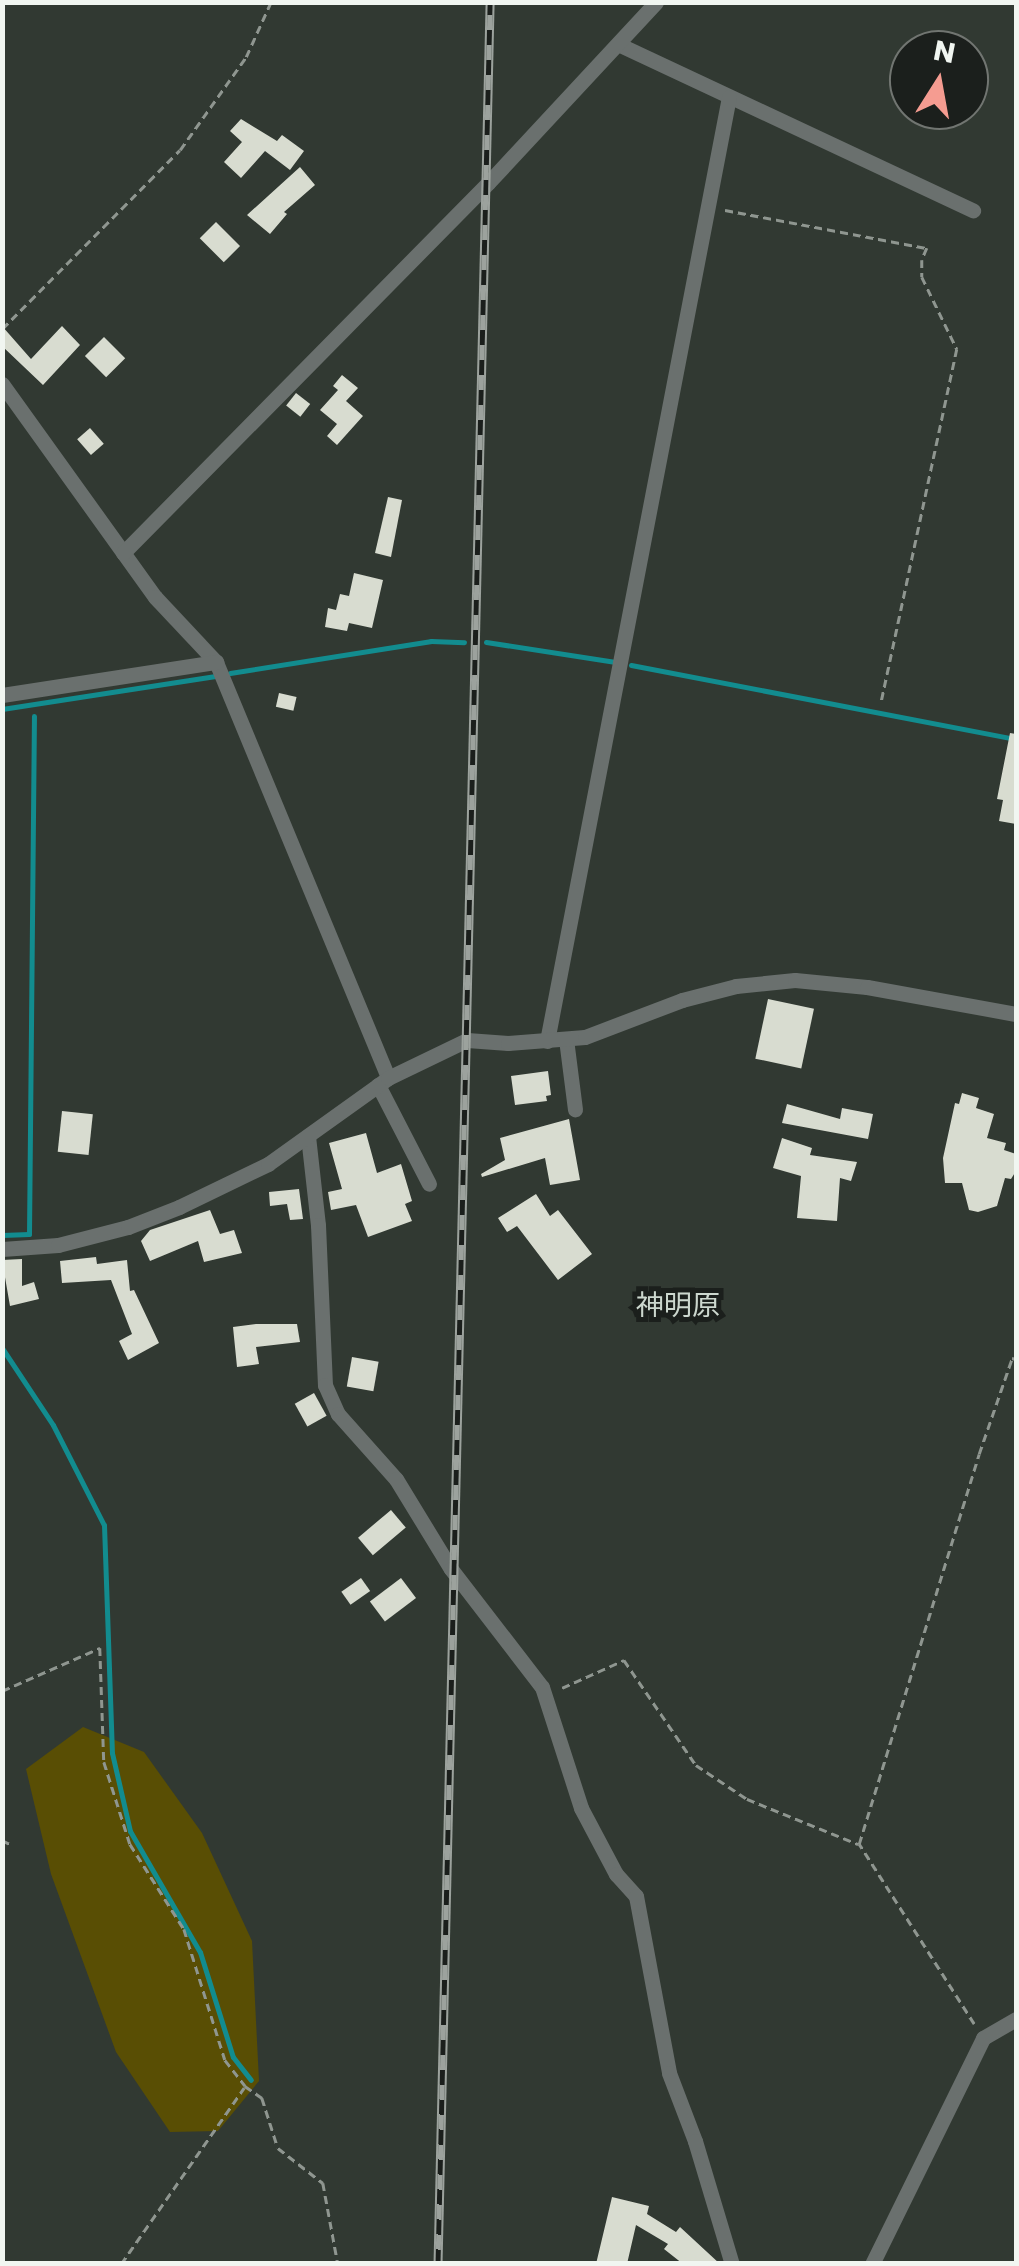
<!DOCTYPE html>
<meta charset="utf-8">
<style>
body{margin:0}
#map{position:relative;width:1019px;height:2266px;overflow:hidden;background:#313932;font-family:Poppins,"Noto Sans JP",sans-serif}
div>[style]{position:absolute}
.green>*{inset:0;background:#594e04}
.stream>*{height:5px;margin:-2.5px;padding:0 2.5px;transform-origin:2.5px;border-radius:2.5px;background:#128c8f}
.building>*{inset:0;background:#d8dcd0;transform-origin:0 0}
.path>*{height:2.5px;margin-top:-1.25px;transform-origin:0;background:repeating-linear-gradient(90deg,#8f9690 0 8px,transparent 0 13px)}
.street>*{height:15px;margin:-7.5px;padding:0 7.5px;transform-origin:7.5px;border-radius:7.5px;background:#6a706e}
.rail>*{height:9px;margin-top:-4.5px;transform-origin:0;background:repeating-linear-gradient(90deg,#1b1f1c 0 15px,#9ca29d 0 30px);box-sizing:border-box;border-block:2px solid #9ca29d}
span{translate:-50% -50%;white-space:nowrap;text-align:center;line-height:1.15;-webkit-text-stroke:10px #1b1f1c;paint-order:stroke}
.neighbourhood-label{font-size:28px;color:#ccd7ce}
.frame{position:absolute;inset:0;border:5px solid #f1f6f1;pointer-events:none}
.north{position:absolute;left:889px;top:30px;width:100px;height:100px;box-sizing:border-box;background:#1b1f1c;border:2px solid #717571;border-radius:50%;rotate:11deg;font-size:28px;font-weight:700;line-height:40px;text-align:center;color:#f1f6f1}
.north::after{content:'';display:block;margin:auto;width:35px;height:45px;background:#f59c91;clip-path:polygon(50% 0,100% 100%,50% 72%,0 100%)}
</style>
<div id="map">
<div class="green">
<div style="clip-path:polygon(83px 1727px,144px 1752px,202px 1833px,252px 1941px,259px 2081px,218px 2131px,170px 2132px,116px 2052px,51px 1874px,26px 1769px)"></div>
</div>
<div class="stream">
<div style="left:486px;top:642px;width:131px;rotate:8.8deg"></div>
<div style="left:631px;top:665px;width:392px;rotate:10.9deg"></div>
<div style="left:230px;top:673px;width:204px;rotate:-9deg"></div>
<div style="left:431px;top:641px;width:33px;rotate:2deg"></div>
<div style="left:2px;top:709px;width:216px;rotate:-8.8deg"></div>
<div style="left:2px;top:1235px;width:27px;rotate:-2deg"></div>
<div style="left:29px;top:1234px;width:518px;rotate:-89.45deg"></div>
<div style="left:2px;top:1348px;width:92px;rotate:56.5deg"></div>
<div style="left:53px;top:1425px;width:112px;rotate:63deg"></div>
<div style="left:104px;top:1525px;width:228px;rotate:88deg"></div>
<div style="left:112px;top:1753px;width:80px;rotate:77deg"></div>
<div style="left:130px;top:1831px;width:140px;rotate:60deg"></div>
<div style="left:200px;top:1952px;width:110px;rotate:72.6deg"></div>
<div style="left:233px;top:2057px;width:29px;rotate:52deg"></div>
</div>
<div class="building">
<div style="clip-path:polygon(241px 119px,277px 141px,282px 135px,304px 151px,290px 170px,265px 151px,241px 178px,224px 162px,242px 142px,230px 131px)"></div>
<div style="clip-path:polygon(300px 167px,315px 185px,284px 212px,287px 214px,270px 234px,247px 215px)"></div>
<div style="left:216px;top:222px;width:34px;height:23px;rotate:45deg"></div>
<div style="clip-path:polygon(2px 326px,31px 359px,62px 326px,80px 345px,43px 385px,2px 346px)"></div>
<div style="left:104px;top:337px;width:30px;height:27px;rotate:45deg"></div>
<div style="clip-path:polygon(342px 375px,358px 388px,346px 401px,363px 416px,337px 445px,327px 436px,337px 424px,320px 410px,338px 390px,333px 386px)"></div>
<div style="left:296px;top:393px;width:18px;height:16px;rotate:38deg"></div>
<div style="left:90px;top:428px;width:21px;height:17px;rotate:49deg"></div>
<div style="clip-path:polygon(388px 497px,402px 500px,391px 557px,375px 553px)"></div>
<div style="clip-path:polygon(354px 573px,383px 580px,372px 628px,349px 623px,347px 631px,325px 627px,328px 608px,336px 610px,340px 594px,349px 596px)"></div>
<div style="left:279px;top:693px;width:18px;height:14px;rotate:13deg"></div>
<div style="clip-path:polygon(1010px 733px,1016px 734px,1016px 824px,999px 821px,1003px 800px,997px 799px)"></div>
<div style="left:768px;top:999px;width:47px;height:61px;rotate:12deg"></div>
<div style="clip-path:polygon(548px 1071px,551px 1095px,546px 1096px,547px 1101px,515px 1105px,511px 1076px)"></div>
<div style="clip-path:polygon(962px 1093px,979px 1098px,976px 1108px,994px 1114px,987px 1138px,1006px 1143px,1004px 1150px,1016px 1154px,1016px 1171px,1011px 1179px,1005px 1178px,997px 1206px,978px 1212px,969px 1210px,962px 1183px,945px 1183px,943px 1158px,955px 1103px,959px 1104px)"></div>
<div style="clip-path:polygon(787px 1104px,840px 1119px,842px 1108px,873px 1114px,868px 1139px,782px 1123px)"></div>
<div style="left:62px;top:1111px;width:31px;height:41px;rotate:6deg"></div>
<div style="clip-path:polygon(569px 1119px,580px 1180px,550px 1185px,545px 1158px,482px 1177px,481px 1174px,505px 1160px,500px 1138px)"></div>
<div style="clip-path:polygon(366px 1133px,377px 1173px,401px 1164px,412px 1201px,405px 1204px,412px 1221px,368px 1237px,356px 1205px,331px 1210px,328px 1192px,342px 1189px,329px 1143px)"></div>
<div style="clip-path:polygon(782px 1138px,812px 1148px,810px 1155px,857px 1162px,851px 1181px,840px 1178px,837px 1221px,797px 1218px,801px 1176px,773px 1168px)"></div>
<div style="clip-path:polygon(299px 1189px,303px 1219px,290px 1220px,287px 1204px,270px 1206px,269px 1192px)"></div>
<div style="clip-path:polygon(536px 1194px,550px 1216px,558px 1210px,592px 1254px,558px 1280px,517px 1226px,507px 1232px,498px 1218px)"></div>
<div style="clip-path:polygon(210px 1210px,220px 1234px,234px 1230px,242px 1253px,204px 1262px,198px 1241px,150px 1261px,141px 1241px,150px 1230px)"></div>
<div style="clip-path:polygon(96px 1257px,97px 1264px,127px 1260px,130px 1291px,134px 1290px,159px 1343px,128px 1360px,119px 1341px,132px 1334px,111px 1280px,62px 1283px,60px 1261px)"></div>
<div style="clip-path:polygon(22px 1259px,22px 1286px,34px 1282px,39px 1299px,10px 1306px,2px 1260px)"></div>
<div style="clip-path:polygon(256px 1324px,297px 1324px,300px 1342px,256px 1347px,259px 1364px,237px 1367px,233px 1327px)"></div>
<div style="left:352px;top:1357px;width:27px;height:30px;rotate:10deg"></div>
<div style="left:314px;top:1393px;width:26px;height:22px;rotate:61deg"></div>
<div style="left:391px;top:1510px;width:23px;height:43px;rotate:50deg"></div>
<div style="left:361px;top:1578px;width:16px;height:24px;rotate:55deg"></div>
<div style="left:401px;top:1578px;width:25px;height:39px;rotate:53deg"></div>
<div style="clip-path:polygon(612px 2197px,649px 2206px,647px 2214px,676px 2232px,680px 2227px,720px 2264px,683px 2264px,664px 2249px,668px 2244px,636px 2225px,627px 2264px,596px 2264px)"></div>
</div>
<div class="path">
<div style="left:725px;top:210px;width:206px;rotate:10.7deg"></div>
<div style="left:927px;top:248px;width:13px;rotate:113deg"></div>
<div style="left:922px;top:260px;width:17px;rotate:90deg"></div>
<div style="left:922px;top:277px;width:80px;rotate:64.1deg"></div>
<div style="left:957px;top:349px;width:362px;rotate:102.1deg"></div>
<div style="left:2px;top:329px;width:252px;rotate:-45.2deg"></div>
<div style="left:180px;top:150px;width:114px;rotate:-54.6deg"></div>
<div style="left:246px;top:57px;width:60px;rotate:-65.6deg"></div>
<div style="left:562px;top:1688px;width:68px;rotate:-24.3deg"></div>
<div style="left:624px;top:1660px;width:127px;rotate:55.6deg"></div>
<div style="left:696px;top:1765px;width:61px;rotate:33.7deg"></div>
<div style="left:747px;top:1799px;width:120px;rotate:22.1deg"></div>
<div style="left:2px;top:1691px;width:107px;rotate:-23.7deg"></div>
<div style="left:100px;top:1648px;width:114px;rotate:88deg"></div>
<div style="left:104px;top:1762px;width:86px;rotate:72.4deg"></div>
<div style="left:130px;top:1844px;width:101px;rotate:57.6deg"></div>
<div style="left:184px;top:1929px;width:137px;rotate:72.6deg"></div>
<div style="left:225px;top:2060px;width:33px;rotate:52deg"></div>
<div style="left:245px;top:2086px;width:21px;rotate:35deg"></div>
<div style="left:262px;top:2098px;width:52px;rotate:72.3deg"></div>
<div style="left:278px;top:2148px;width:57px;rotate:37.9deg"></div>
<div style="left:323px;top:2183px;width:82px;rotate:79.5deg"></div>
<div style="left:2px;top:1840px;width:9px;rotate:27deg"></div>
<div style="left:974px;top:2024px;width:214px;rotate:-122.6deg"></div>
<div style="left:859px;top:1844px;width:408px;rotate:-72.9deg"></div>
<div style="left:979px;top:1454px;width:102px;rotate:-71deg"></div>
<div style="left:1012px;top:1358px;width:4px;rotate:14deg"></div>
<div style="left:121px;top:2264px;width:215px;rotate:-55.1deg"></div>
</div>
<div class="street">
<div style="left:620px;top:45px;width:390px;rotate:25.1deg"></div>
<div style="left:2px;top:384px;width:262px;rotate:54.3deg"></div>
<div style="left:155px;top:597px;width:89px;rotate:46.8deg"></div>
<div style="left:216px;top:662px;width:450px;rotate:67.5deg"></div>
<div style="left:123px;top:553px;width:520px;rotate:-45.39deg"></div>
<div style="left:488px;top:183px;width:247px;rotate:-47.1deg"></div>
<div style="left:2px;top:695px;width:217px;rotate:-8.8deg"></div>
<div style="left:566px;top:1039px;width:71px;rotate:82.7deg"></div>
<div style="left:547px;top:1041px;width:961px;rotate:-79.09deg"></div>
<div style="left:378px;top:1085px;width:111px;rotate:62.7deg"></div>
<div style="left:308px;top:1136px;width:90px;rotate:83.6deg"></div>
<div style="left:318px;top:1225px;width:160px;rotate:87.5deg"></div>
<div style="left:325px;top:1385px;width:32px;rotate:66deg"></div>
<div style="left:338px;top:1414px;width:87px;rotate:48.3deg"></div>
<div style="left:396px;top:1479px;width:105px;rotate:58.6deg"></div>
<div style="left:451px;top:1569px;width:149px;rotate:52.4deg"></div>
<div style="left:542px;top:1687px;width:127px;rotate:72.1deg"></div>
<div style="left:581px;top:1808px;width:75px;rotate:62.1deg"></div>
<div style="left:616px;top:1874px;width:30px;rotate:48deg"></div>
<div style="left:636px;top:1896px;width:180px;rotate:79.4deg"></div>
<div style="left:669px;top:2073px;width:73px;rotate:69.1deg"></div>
<div style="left:695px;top:2141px;width:128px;rotate:73.3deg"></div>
<div style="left:2px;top:1249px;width:56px;rotate:-4.1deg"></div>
<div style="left:58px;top:1245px;width:72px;rotate:-14.4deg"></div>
<div style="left:128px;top:1227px;width:55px;rotate:-21.4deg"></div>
<div style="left:179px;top:1207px;width:99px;rotate:-25.8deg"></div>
<div style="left:268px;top:1164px;width:148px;rotate:-35.6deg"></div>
<div style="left:388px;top:1078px;width:88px;rotate:-25.7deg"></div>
<div style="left:467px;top:1040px;width:41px;rotate:4.2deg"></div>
<div style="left:508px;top:1043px;width:77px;rotate:-4.5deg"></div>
<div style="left:585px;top:1037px;width:104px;rotate:-20.9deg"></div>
<div style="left:682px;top:1000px;width:56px;rotate:-14.5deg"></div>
<div style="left:736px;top:986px;width:59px;rotate:-5.8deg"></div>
<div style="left:795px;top:980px;width:72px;rotate:5.6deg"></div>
<div style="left:867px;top:987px;width:151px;rotate:10.3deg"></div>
<div style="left:872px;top:2264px;width:252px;rotate:-63.8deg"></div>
<div style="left:983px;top:2038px;width:38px;rotate:-30deg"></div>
</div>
<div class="rail">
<div style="left:438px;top:2264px;width:2263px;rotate:-88.68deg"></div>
</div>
<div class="neighbourhood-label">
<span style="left:678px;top:1306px">神明原</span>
</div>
<div class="frame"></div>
<div class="north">N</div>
</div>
